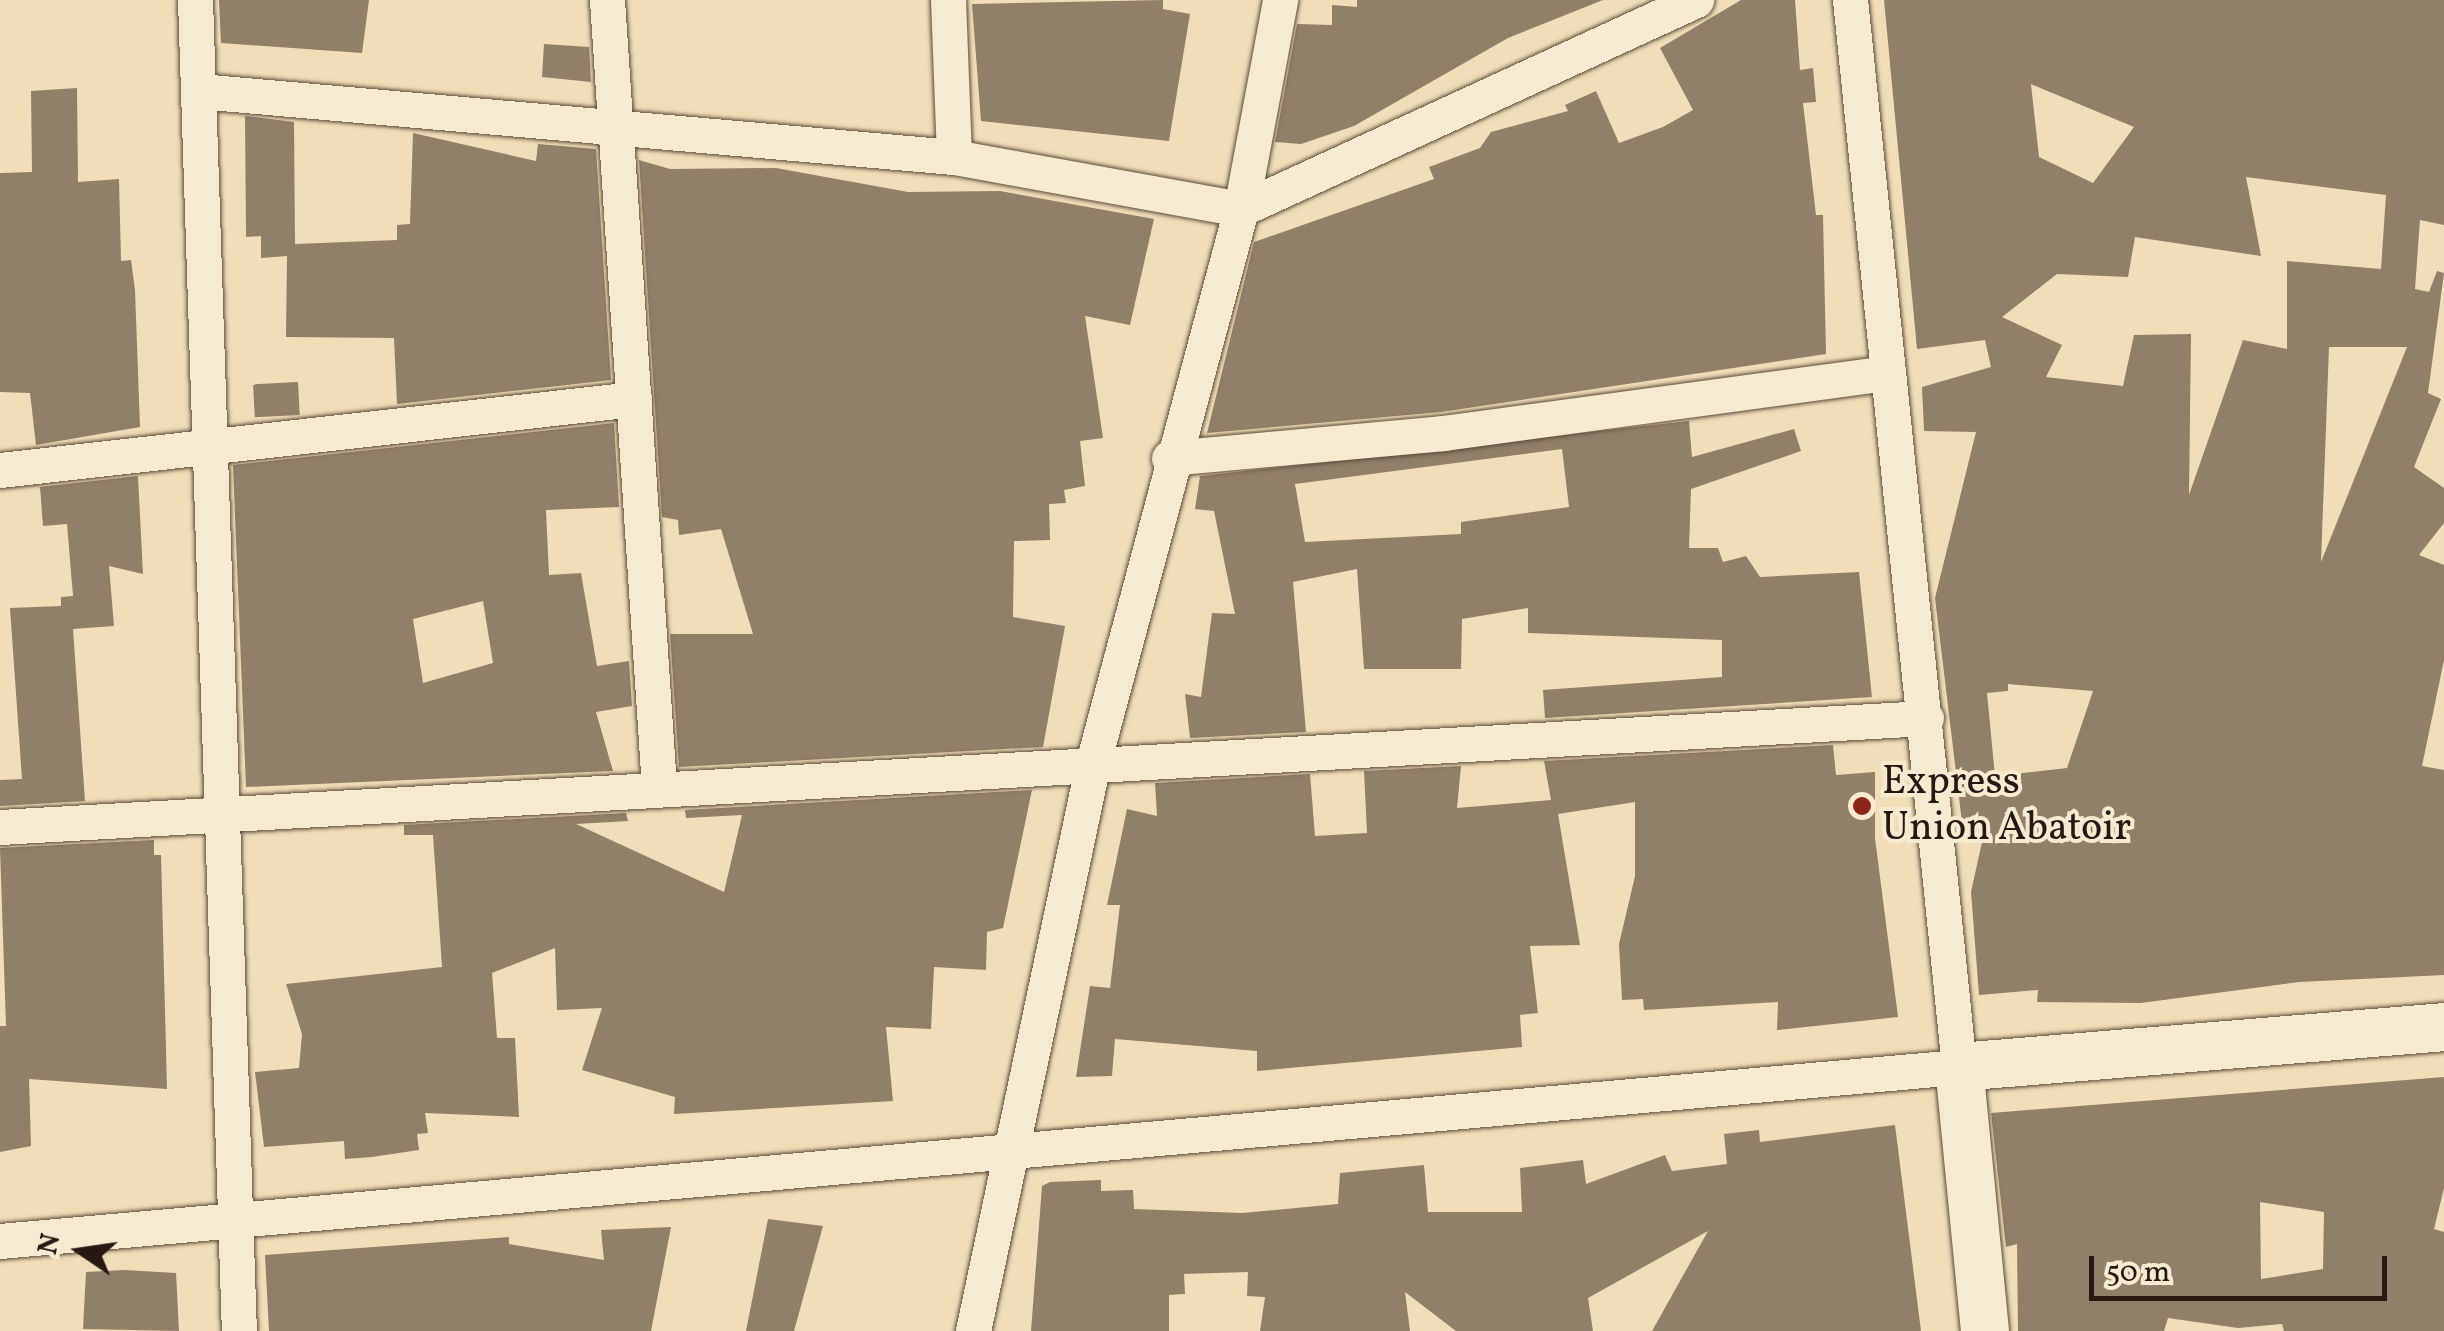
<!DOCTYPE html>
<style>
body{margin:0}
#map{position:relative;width:2444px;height:1331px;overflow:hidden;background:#f1deb8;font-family:Vollkorn,serif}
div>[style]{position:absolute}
.building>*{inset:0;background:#907f69;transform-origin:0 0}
.roads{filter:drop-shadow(0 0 2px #5a4a3c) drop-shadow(0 0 2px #5a4a3c)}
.street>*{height:35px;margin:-17.5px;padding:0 17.5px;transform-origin:17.5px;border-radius:17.5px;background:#f6ead1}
.secondary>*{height:48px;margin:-24px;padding:0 24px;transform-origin:24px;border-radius:24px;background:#f6ead1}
.dots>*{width:28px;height:28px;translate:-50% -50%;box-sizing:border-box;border:5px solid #f6ead1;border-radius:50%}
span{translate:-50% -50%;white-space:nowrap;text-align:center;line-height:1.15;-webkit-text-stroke:8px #f6ead1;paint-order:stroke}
.poi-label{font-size:40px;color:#271813}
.left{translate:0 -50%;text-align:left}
.north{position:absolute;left:30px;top:1201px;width:100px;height:100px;-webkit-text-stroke:8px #f6ead1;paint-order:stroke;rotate:283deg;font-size:28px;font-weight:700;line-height:40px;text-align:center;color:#271813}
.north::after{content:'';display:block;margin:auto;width:35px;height:45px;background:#271813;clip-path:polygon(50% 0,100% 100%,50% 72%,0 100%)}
.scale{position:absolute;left:2089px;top:1256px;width:298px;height:45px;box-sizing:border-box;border:5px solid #271813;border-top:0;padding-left:12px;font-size:30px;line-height:35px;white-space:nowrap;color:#271813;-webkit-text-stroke:8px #f6ead1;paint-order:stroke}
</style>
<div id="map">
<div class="building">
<div style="clip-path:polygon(219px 0,369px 0,362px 53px,221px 43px)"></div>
<div style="clip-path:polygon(1163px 0,1163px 9px,1190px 14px,1169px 141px,981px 121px,972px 4px)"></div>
<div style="clip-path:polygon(1357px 0,1603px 0,1508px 38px,1354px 126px,1301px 144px,1275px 142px,1297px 24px,1332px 25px,1332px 5px,1357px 7px)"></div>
<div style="clip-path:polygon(1741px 0,1795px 0,1800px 70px,1813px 68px,1816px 102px,1803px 103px,1816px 215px,1823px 215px,1826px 354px,1441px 412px,1207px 433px,1254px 242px,1434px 179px,1429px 167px,1480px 148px,1491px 132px,1568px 111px,1565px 105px,1596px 91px,1619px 143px,1663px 127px,1693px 110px,1660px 48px)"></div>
<div style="clip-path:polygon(evenodd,1884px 0,2444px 0,2444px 225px,2420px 220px,2415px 289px,2429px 292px,2437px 271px,2444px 273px,2428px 393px,2441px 399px,2414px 467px,2444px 488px,2444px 523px,2419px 555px,2444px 565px,2444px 660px,2422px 766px,2444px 770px,2444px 975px,2299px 982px,2141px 1003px,2037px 1002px,2038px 990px,1979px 995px,1971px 892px,1982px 842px,1964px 839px,1935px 598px,1976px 432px,1924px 431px,1922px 387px,1991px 367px,1985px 340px,1917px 349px,1884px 0,2031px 84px,2134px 127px,2093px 183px,2039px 157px,2031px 84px,1884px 0,2246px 177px,2386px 195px,2381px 269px,2287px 261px,2287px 349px,2243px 340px,2189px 495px,2191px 334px,2134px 335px,2123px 386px,2046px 377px,2062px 345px,2002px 317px,2057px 274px,2128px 277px,2135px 237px,2261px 256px,2246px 177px,1884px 0,2329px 347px,2407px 347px,2321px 562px,2329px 347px,1884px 0,2008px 684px,2093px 691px,2067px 768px,1995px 776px,1987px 693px,2008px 691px,2008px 684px)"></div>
<div style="clip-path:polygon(544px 44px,589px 47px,591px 82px,542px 77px)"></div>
<div style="clip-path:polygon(77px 88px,78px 182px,119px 179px,121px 261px,131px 260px,135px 290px,140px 427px,36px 445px,30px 393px,0 392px,0 173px,32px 172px,31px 91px)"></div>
<div style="clip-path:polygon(245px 116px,294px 122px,295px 244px,397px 240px,397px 225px,410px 224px,413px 133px,536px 161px,538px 144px,596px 149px,611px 380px,397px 404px,394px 338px,286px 337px,287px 256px,261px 258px,261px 236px,246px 237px)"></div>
<div style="clip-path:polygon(639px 160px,670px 169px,776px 168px,908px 192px,1000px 191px,1154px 219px,1130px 325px,1085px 316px,1103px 438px,1080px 441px,1085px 486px,1064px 490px,1066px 503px,1049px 504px,1050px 540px,1014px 541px,1013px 617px,1065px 626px,1043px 747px,679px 767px,670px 634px,753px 634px,721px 529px,679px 535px,678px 520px,662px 517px)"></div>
<div style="left:298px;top:382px;width:33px;height:45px;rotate:87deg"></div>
<div style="clip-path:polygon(evenodd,1689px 421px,1692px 457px,1794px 429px,1801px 451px,1691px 489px,1689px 548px,1718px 548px,1723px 562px,1746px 556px,1760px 577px,1859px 572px,1872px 697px,1545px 718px,1543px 690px,1722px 677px,1722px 640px,1528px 633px,1528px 608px,1462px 619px,1461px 669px,1364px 669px,1357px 569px,1293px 582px,1306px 732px,1190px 738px,1185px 694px,1201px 697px,1212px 613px,1235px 614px,1214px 511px,1195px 509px,1200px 476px,1689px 421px,1562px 449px,1569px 507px,1461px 522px,1461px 534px,1305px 542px,1295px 484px,1562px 449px)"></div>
<div style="clip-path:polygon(evenodd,614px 423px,619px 507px,546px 510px,549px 575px,581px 573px,597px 666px,629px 661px,632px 706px,596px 712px,613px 771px,246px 787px,233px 465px,614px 423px,483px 601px,493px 663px,423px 683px,413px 619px,483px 601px)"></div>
<div style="clip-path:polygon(138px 476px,143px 574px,109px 566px,114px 626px,73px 629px,85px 801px,0 806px,0 780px,22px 779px,10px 608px,61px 606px,61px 597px,73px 596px,67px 524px,43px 526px,40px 487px)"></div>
<div style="clip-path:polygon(1833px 745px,1836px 775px,1875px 772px,1875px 838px,1898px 1017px,1777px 1030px,1778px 1002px,1644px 1010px,1643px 999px,1622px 1000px,1619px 944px,1635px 876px,1635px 802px,1558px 814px,1580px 945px,1530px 946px,1538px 1013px,1520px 1015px,1522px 1047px,1257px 1071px,1257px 1051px,1115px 1039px,1112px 1076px,1076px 1077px,1090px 986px,1110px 988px,1120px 905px,1107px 905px,1127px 809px,1157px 816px,1155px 783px,1310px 774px,1315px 836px,1367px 833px,1364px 771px,1461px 766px,1457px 808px,1551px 800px,1544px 761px)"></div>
<div style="clip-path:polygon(1032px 790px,1003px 928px,987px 932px,986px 970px,934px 967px,931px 1029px,886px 1027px,893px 1101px,674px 1114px,675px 1097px,582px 1070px,602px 1008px,557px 1010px,555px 948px,492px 973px,497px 1038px,515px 1038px,519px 1117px,425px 1113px,428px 1133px,417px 1134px,419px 1150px,372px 1157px,345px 1159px,344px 1141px,264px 1147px,255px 1072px,299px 1068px,302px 1034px,286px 984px,442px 967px,433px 835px,404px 835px,404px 825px,626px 813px,628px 821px,576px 824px,724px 892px,742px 815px,686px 818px,685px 810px)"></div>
<div style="clip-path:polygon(154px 840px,154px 855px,161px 855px,167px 1089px,29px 1079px,31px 1146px,0 1152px,0 1026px,6px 1026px,0 848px)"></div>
<div style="clip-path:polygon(evenodd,2444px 1077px,2444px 1188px,2434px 1229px,2444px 1232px,2444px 1331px,2284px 1331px,2282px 1324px,2238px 1328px,2168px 1318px,2164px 1331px,2018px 1331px,2017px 1244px,2006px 1247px,1991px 1113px,2444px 1077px,2260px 1202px,2324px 1212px,2323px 1269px,2261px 1279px,2260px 1202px)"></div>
<div style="clip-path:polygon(1895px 1125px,1921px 1331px,1652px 1331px,1708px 1231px,1588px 1298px,1593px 1331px,1456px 1331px,1405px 1292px,1410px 1331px,1260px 1331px,1265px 1297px,1247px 1296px,1248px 1272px,1184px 1274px,1185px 1294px,1169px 1295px,1169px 1331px,1031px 1331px,1042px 1186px,1050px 1182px,1101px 1180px,1101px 1191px,1133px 1190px,1134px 1209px,1242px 1213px,1338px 1204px,1340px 1173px,1424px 1165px,1428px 1212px,1522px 1212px,1520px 1168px,1583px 1160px,1586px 1184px,1665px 1155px,1672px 1171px,1727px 1164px,1724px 1134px,1759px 1130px,1760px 1142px)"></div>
<div style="clip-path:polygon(768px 1219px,823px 1226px,794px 1331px,746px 1331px)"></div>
<div style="clip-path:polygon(671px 1227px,651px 1331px,269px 1331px,265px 1255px,509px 1237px,509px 1244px,604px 1260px,601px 1230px)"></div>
<div style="clip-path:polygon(124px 1270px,176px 1273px,179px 1331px,83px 1329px,86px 1272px)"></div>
</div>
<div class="roads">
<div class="street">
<div style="left:195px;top:0;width:1332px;rotate:88.11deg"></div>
<div style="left:607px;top:0;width:790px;rotate:86.22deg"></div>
<div style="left:948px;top:0;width:157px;rotate:87.8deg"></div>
<div style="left:199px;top:91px;width:758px;rotate:5deg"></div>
<div style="left:954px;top:157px;width:292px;rotate:10.3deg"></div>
<div style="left:1241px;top:209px;width:501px;rotate:-24.67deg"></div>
<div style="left:1169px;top:458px;width:275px;rotate:-5.2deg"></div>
<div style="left:1443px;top:433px;width:449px;rotate:-7.7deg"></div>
<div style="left:0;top:470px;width:638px;rotate:-6.39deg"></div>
<div style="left:0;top:827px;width:1929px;rotate:-3.24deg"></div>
<div style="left:0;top:1241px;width:1967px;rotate:-5.08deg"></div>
<div style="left:1959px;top:1067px;width:1073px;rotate:-95.83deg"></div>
<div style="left:973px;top:1331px;width:581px;rotate:-78.07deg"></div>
<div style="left:1093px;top:763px;width:573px;rotate:-75.04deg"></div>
<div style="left:1241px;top:209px;width:213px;rotate:-79.4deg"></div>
</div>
<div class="secondary">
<div style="left:1985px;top:1331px;width:265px;rotate:-95.6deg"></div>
<div style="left:1959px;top:1067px;width:487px;rotate:-4.7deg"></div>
</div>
</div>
<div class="dots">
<div style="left:1862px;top:806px;background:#8f2418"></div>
</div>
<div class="poi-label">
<span class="left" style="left:1882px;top:806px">Express<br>Union Abatoir</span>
</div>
<div class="north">N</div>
<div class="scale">50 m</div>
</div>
